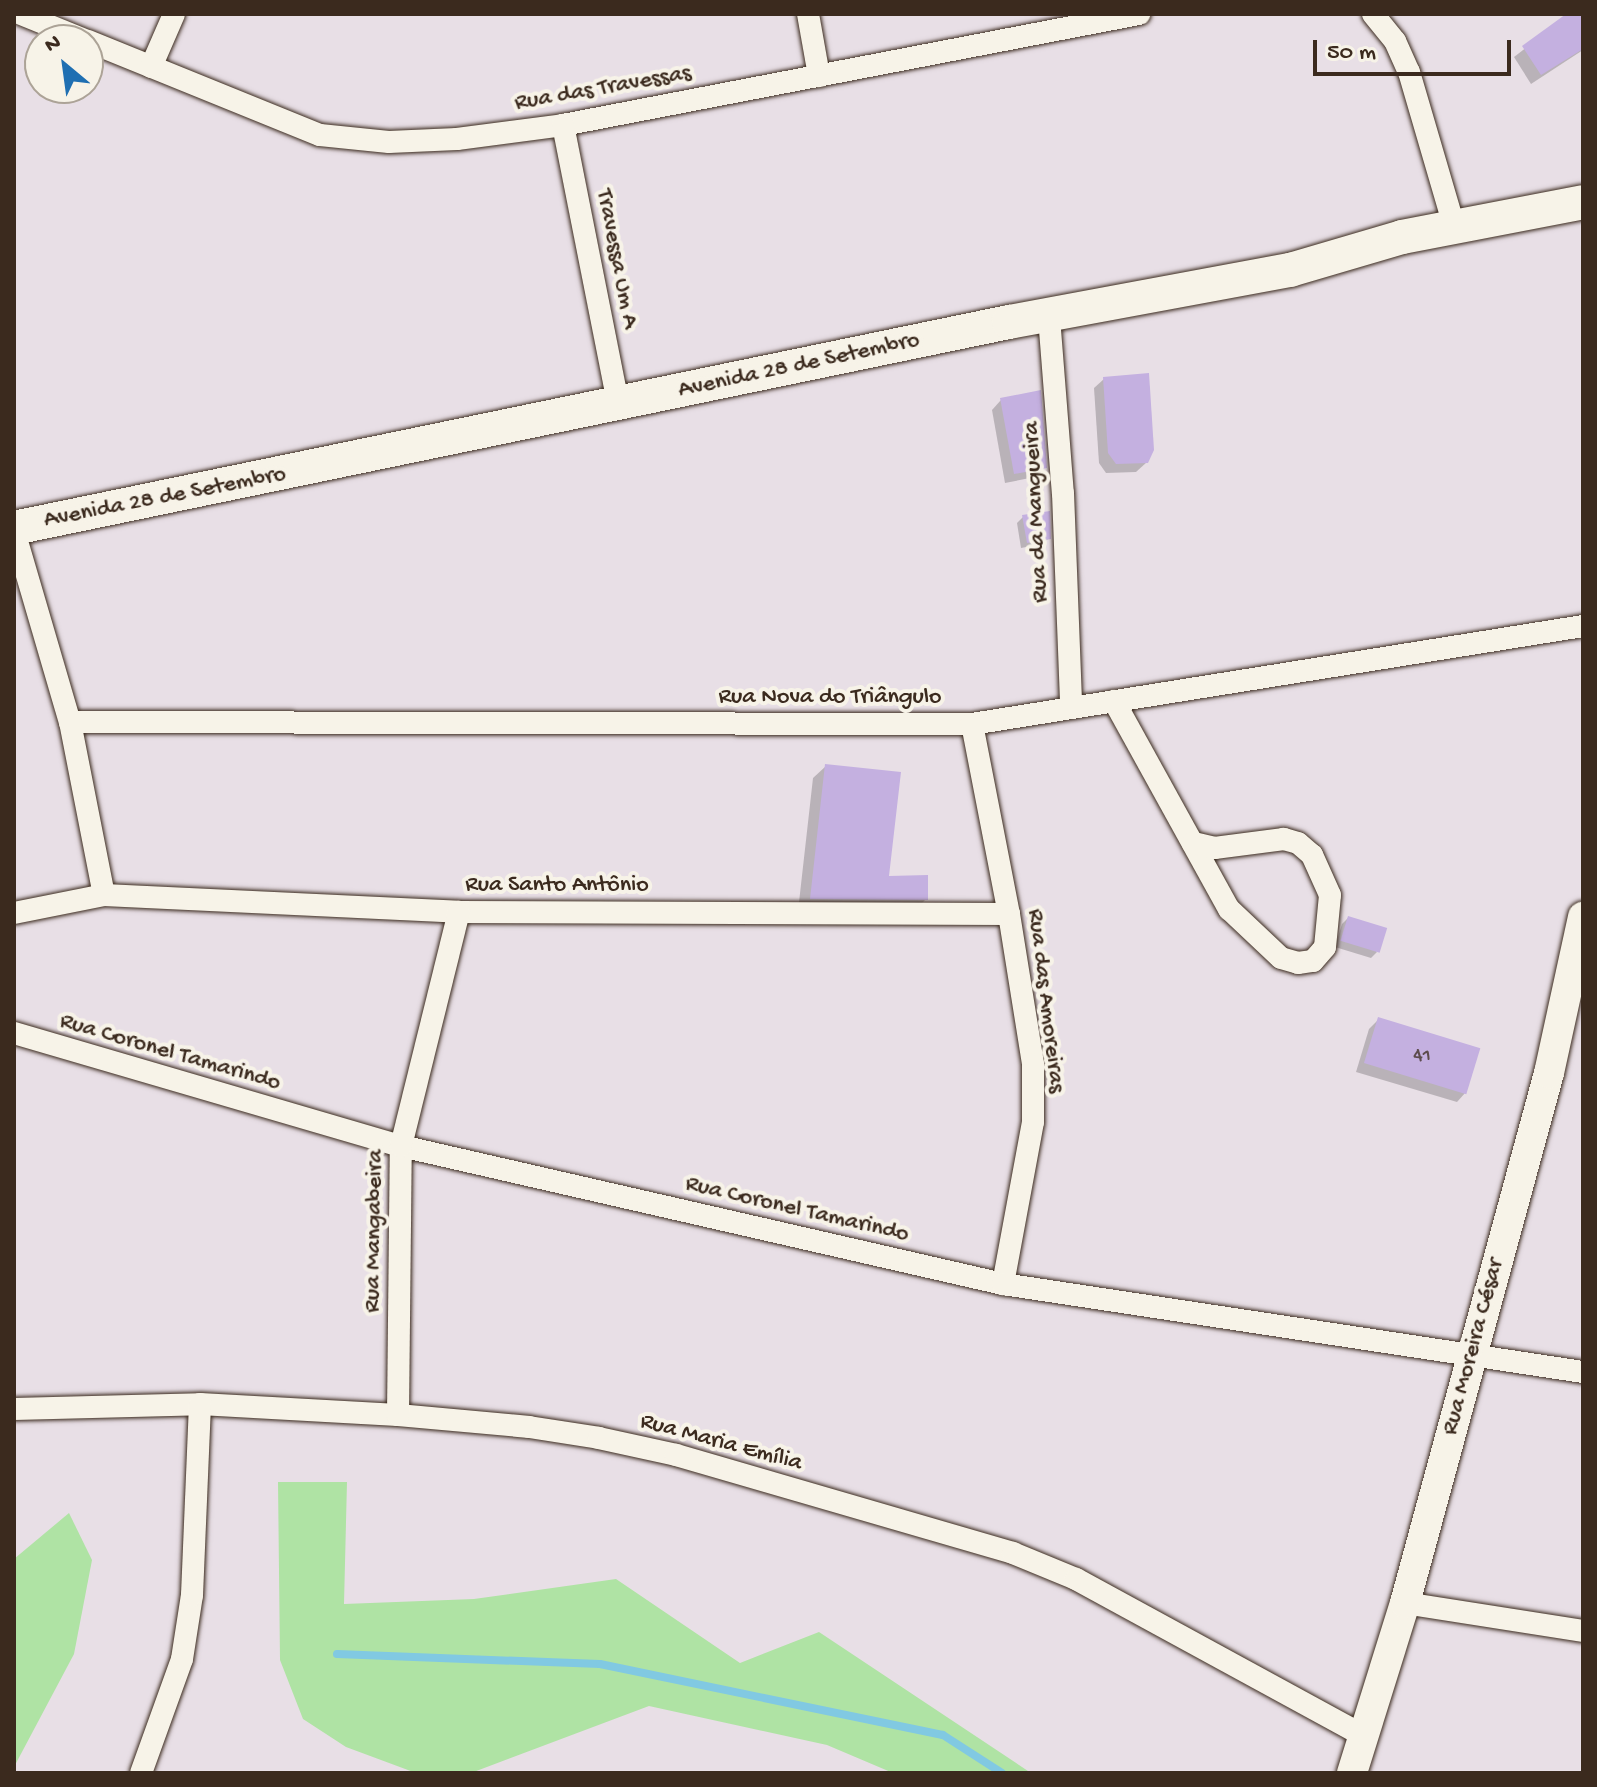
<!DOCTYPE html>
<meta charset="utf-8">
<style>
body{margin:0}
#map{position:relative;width:1597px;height:1787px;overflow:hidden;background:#e8dfe6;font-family:"Gochi Hand",sans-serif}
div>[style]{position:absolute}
.green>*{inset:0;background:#afe3a4}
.shadow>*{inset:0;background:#0003}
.stream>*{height:8px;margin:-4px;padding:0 4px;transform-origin:4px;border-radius:4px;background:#81c9e2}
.building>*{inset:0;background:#c4b0e0;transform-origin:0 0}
.roads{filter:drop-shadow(0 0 2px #3b2a1e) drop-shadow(0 0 2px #3b2a1e)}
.street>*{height:22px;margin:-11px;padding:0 11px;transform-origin:11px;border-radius:11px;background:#f7f3e8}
.secondary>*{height:30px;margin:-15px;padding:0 15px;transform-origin:15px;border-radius:15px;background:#f7f3e8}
.primary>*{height:34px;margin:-17px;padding:0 17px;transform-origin:17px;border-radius:17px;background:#f7f3e8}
span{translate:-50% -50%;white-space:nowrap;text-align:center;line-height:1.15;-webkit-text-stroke:8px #f7f3e8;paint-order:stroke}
.number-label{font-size:20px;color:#5d4c4e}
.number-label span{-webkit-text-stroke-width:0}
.street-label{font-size:24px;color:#3b2a1e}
.frame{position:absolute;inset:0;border:16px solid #3b2a1e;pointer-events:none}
.north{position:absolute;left:24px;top:24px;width:80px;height:80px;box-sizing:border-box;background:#f7f3e8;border:2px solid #aca397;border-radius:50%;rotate:331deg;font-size:22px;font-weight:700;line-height:32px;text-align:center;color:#3b2a1e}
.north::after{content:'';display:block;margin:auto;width:28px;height:36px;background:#1f6fb2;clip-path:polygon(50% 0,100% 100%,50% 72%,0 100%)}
.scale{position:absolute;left:1313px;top:40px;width:198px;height:36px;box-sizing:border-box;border:4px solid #3b2a1e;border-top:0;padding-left:10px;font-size:24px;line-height:28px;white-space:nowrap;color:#3b2a1e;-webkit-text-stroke:6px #f7f3e8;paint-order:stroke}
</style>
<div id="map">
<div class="green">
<div style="clip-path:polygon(278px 1482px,347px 1482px,344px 1604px,474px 1599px,616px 1579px,740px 1663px,819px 1632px,1031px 1773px,893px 1773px,827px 1745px,649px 1706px,471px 1773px,416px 1773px,346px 1747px,303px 1719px,280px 1660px)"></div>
<div style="clip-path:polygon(69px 1513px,92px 1560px,74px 1654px,14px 1767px,14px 1559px)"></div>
</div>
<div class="shadow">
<div style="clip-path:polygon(1570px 14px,1583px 14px,1583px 50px,1531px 84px,1514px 57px)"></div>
<div style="clip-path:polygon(1104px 379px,1147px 462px,1136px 472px,1106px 473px,1099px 463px,1094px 388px)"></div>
<div style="clip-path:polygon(1001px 400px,1045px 467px,1035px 477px,1005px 483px,992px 410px)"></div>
<div style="clip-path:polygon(1023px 517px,1049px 538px,1042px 544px,1021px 548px,1017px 523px)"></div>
<div style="clip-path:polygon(826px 766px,887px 878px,926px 899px,914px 911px,798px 911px,813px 778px)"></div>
<div style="clip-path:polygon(1348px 918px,1377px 952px,1371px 958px,1335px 947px,1342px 924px)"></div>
<div style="clip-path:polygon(1379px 1019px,1466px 1092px,1457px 1102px,1356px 1072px,1369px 1029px)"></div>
</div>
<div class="stream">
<div style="left:337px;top:1654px;width:263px;rotate:2.2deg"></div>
<div style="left:600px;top:1664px;width:350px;rotate:11.7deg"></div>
<div style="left:943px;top:1735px;width:70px;rotate:32.8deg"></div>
</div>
<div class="building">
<div style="clip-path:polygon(1566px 14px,1583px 14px,1583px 49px,1541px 75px,1522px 46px)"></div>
<div style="clip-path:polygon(1149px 373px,1154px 450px,1148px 463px,1116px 464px,1108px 453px,1103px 377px)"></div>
<div style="clip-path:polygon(1041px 390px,1047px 468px,1014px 474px,1000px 398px)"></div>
<div style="clip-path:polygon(1050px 511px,1051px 539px,1027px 543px,1022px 515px)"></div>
<div style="clip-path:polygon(825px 764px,901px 772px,889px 876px,928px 875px,928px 900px,810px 899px)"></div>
<div style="left:1348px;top:916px;width:41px;height:26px;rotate:17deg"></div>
<div style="left:1378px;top:1017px;width:107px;height:48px;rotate:17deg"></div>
</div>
<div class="roads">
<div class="street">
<div style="left:21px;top:14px;width:69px;rotate:22.1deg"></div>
<div style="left:808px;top:14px;width:63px;rotate:79.9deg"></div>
<div style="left:1373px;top:14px;width:35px;rotate:51deg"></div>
<div style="left:1395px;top:41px;width:34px;rotate:66deg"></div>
<div style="left:1409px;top:72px;width:160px;rotate:73.7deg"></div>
<div style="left:88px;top:41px;width:250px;rotate:22.1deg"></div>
<div style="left:320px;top:135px;width:69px;rotate:5.8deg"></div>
<div style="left:389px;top:142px;width:68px;rotate:-2.5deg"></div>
<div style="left:457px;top:139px;width:107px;rotate:-7.5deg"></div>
<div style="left:563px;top:125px;width:587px;rotate:-10.91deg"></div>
<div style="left:151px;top:67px;width:58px;rotate:-66.5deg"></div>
<div style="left:563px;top:125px;width:284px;rotate:78.8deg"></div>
<div style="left:1049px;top:317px;width:177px;rotate:85.5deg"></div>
<div style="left:1063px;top:493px;width:213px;rotate:87.8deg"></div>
<div style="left:14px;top:531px;width:199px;rotate:73.7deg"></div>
<div style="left:70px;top:722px;width:176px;rotate:78.9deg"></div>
<div style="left:1114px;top:701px;width:238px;rotate:61.1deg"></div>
<div style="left:1229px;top:909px;width:71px;rotate:43.3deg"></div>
<div style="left:1281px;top:958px;width:18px;rotate:16deg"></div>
<div style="left:1298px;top:963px;width:15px;rotate:-8deg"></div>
<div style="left:1313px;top:961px;width:18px;rotate:-49deg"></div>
<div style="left:1325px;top:947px;width:52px;rotate:-84.5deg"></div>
<div style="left:1330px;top:895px;width:44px;rotate:-114.2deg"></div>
<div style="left:1312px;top:855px;width:18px;rotate:-139deg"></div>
<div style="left:1298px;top:843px;width:15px;rotate:-164deg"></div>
<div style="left:1284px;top:839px;width:70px;rotate:172.6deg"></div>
<div style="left:1215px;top:848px;width:23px;rotate:-167deg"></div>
<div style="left:70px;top:722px;width:902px;rotate:0.13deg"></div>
<div style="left:972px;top:724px;width:619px;rotate:-9.11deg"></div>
<div style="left:972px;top:724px;width:194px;rotate:79deg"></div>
<div style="left:1009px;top:914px;width:152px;rotate:80.9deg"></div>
<div style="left:1033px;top:1064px;width:58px;rotate:90deg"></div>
<div style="left:1033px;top:1122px;width:165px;rotate:100.5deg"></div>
<div style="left:14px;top:913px;width:92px;rotate:-11.3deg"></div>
<div style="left:104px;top:895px;width:355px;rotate:2.7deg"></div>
<div style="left:459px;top:912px;width:550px;rotate:0.21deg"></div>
<div style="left:14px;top:1033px;width:403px;rotate:16.3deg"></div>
<div style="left:401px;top:1146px;width:618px;rotate:12.91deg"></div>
<div style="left:1003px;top:1284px;width:587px;rotate:8.63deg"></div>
<div style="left:14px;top:1409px;width:186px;rotate:-1.5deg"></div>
<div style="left:200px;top:1404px;width:198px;rotate:3.2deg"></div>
<div style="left:398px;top:1415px;width:132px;rotate:5.2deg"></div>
<div style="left:529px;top:1427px;width:71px;rotate:8.9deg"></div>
<div style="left:599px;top:1438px;width:79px;rotate:12.4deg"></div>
<div style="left:676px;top:1455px;width:351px;rotate:16.2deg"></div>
<div style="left:1013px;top:1553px;width:68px;rotate:22.4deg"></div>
<div style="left:1076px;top:1579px;width:328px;rotate:28.6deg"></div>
<div style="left:398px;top:1415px;width:269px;rotate:-89.4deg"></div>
<div style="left:401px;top:1146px;width:241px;rotate:-76.1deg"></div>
<div style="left:1405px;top:1603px;width:180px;rotate:8.9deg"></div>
<div style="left:141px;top:1773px;width:121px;rotate:-70.2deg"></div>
<div style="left:182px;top:1659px;width:65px;rotate:-81.1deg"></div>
<div style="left:192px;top:1595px;width:191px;rotate:-87.6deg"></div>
</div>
<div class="secondary">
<div style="left:1352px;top:1773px;width:178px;rotate:-72.7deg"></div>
<div style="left:1405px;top:1603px;width:549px;rotate:-74.8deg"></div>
<div style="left:1549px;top:1073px;width:160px;rotate:-77.7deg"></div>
</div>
<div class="primary">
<div style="left:14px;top:528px;width:1016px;rotate:-11.7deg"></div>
<div style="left:1009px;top:322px;width:286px;rotate:-10.5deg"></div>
<div style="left:1290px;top:270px;width:117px;rotate:-16.4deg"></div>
<div style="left:1402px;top:237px;width:184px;rotate:-10.9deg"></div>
</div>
</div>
<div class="number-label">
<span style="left:1422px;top:1056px">41</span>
</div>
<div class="street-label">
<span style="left:603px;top:89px;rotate:-10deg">Rua das Travessas</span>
<span style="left:616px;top:259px;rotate:79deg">Travessa Um A</span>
<span style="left:799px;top:366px;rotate:-12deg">Avenida 28 de Setembro</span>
<span style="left:165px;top:498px;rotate:-11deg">Avenida 28 de Setembro</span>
<span style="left:1037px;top:512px;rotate:-93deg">Rua da Mangueira</span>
<span style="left:830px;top:698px">Rua Nova do Triângulo</span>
<span style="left:557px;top:886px">Rua Santo Antônio</span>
<span style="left:1045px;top:1001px;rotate:83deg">Rua das Amoreiras</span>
<span style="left:170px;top:1053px;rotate:16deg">Rua Coronel Tamarindo</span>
<span style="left:797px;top:1210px;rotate:13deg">Rua Coronel Tamarindo</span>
<span style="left:375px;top:1231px;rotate:-89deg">Rua Mangabeira</span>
<span style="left:1474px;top:1347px;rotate:-75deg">Rua Moreira César</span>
<span style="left:721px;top:1443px;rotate:15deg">Rua Maria Emília</span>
</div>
<div class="frame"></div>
<div class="north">N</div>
<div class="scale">50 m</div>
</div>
